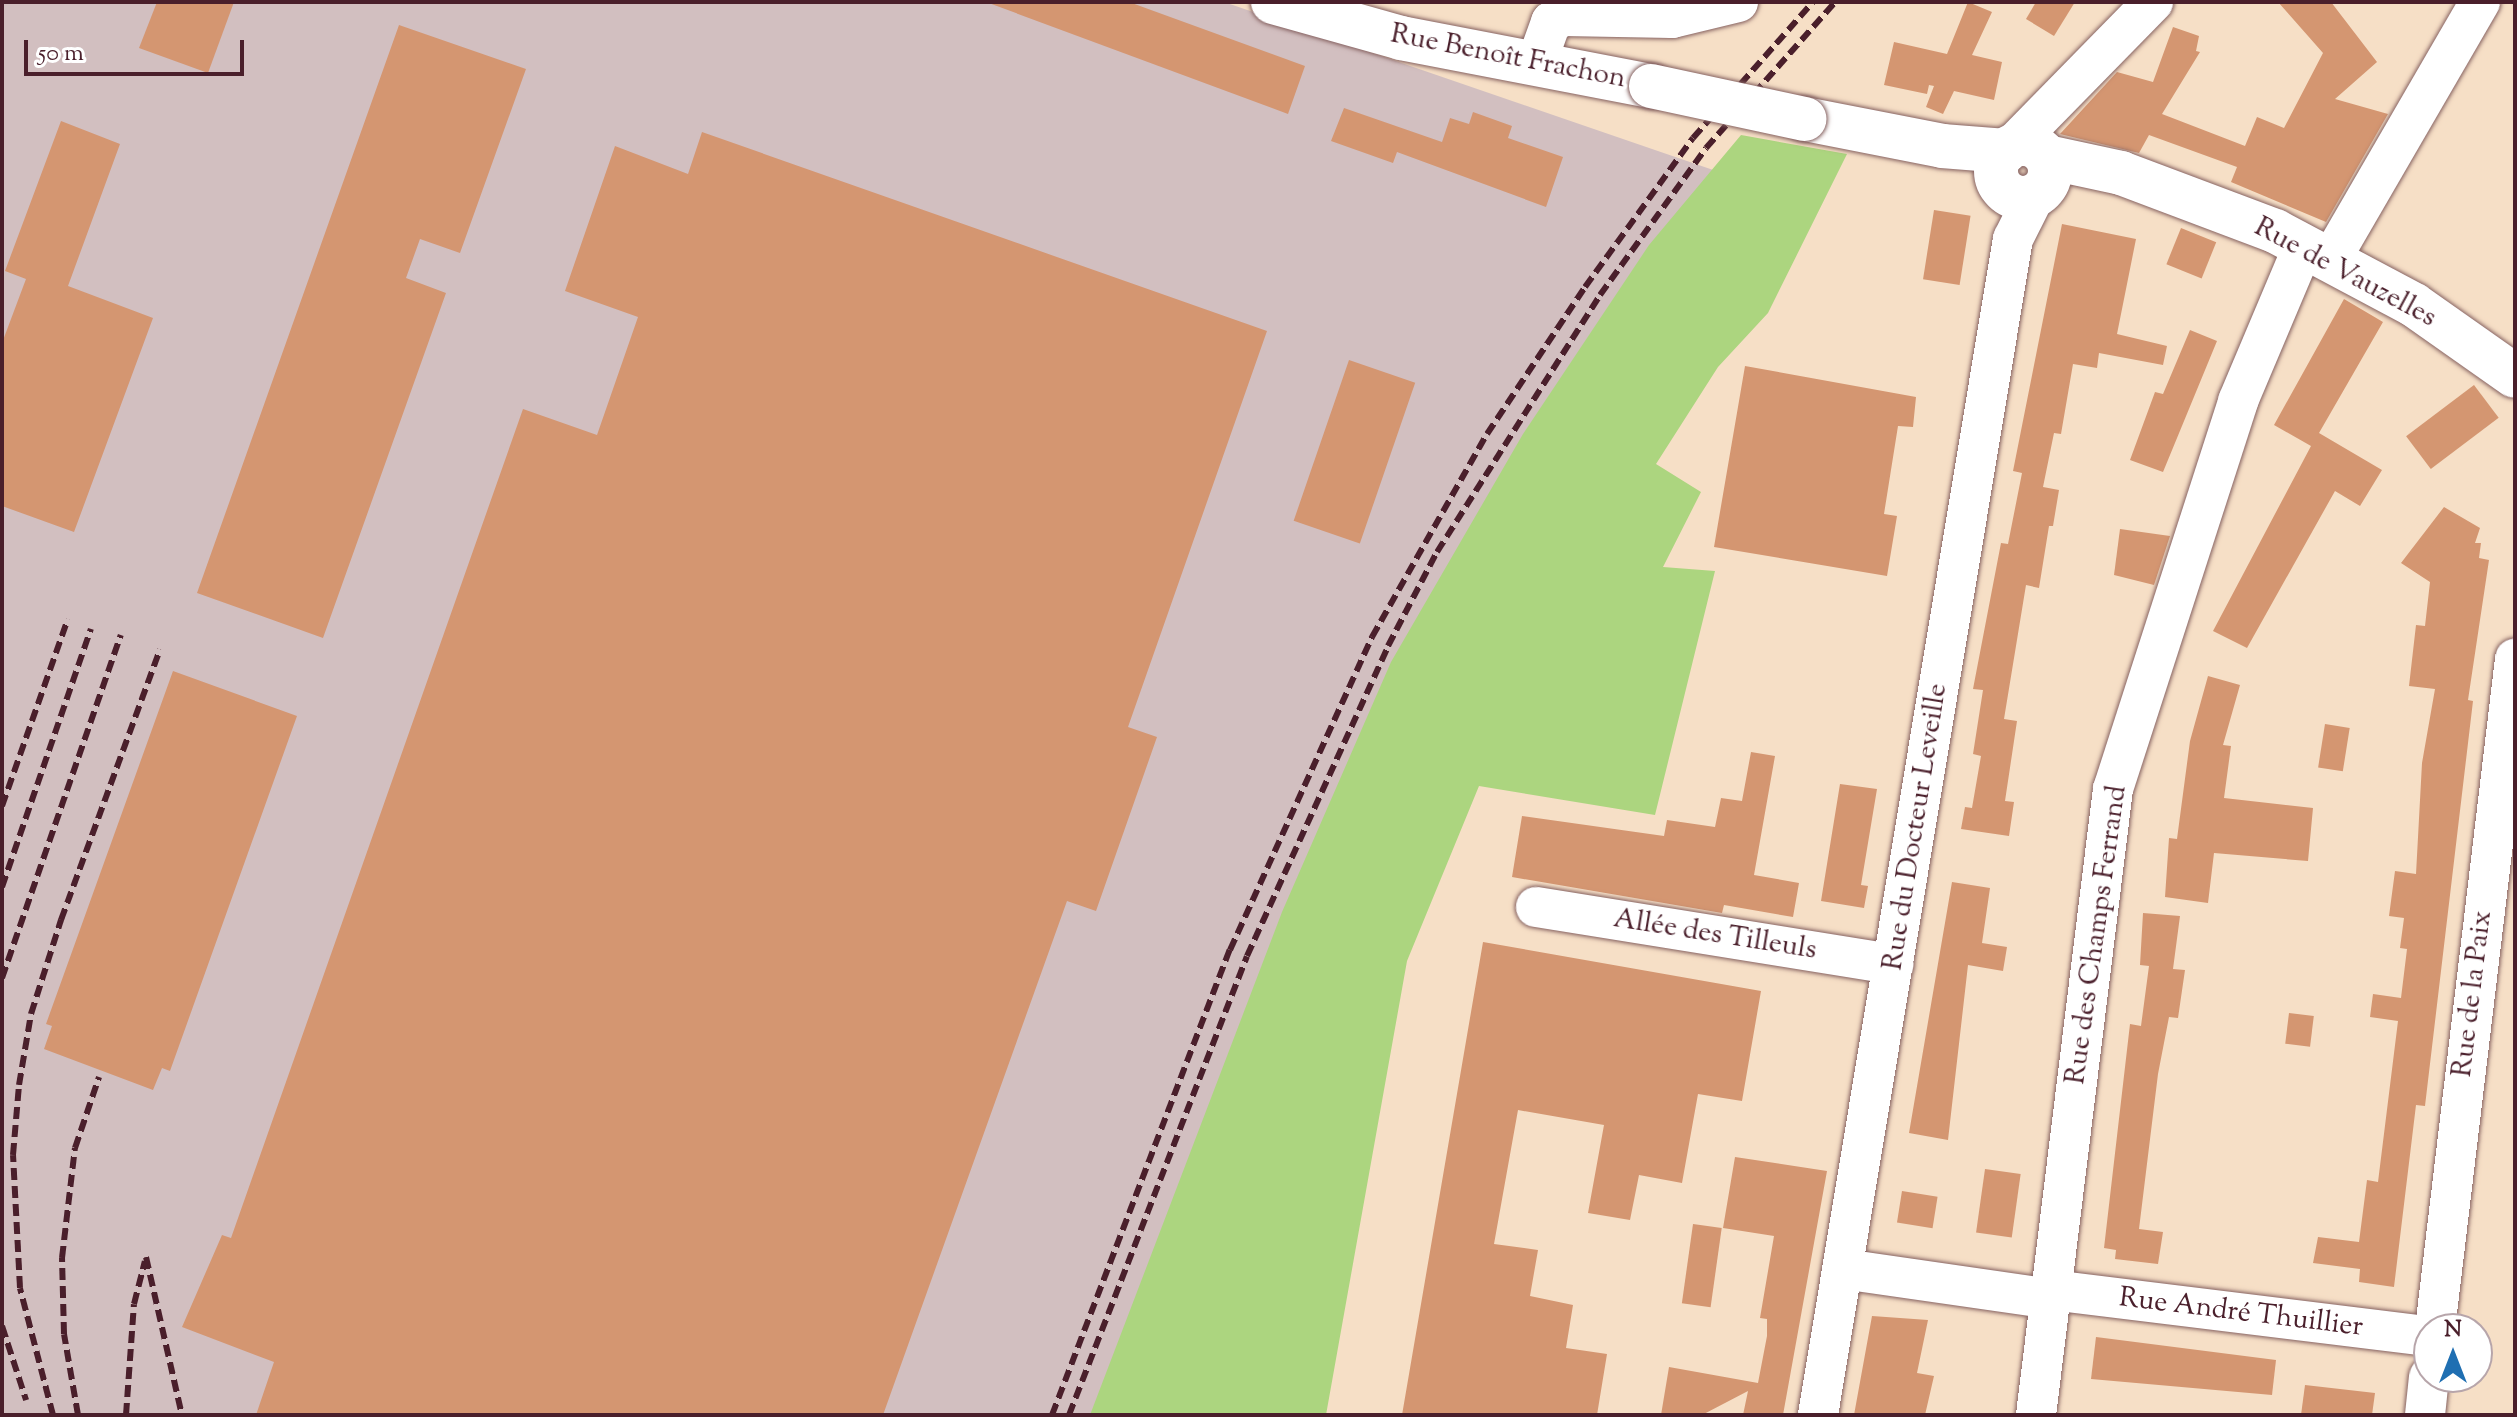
<!DOCTYPE html>
<meta charset="utf-8">
<style>
body{margin:0}
#map{position:relative;width:2517px;height:1417px;overflow:hidden;background:#f6dfc6;font-family:"Sorts Mill Goudy",serif}
div>[style]{position:absolute}
.industrial>*{inset:0;background:#d2bfc0}
.green>*{inset:0;background:#acd57f}
.building>*{inset:0;background:#d49671;transform-origin:0 0}
.roads{filter:drop-shadow(0 0 2px #866261) drop-shadow(0 0 2px #866261)}
.minor>*{height:40px;margin:-20px;padding:0 20px;transform-origin:20px;border-radius:20px;background:#fff}
.major>*{height:44px;margin:-22px;padding:0 22px;transform-origin:22px;border-radius:22px;background:#fff}
.major>.ring{margin:-22px;padding:0;box-sizing:content-box;background:none;border:44px solid #fff;border-radius:50%}
.rail>*{height:6px;margin-top:-3px;transform-origin:0;background:repeating-linear-gradient(90deg,#4a1f2b 0 12px,transparent 0 18px)}
.bridges{filter:drop-shadow(0 0 2px #866261) drop-shadow(0 0 2px #866261)}
.major-bridge>*{height:44px;margin:-22px;padding:0 22px;transform-origin:22px;border-radius:22px;background:#fff}
span{translate:-50% -50%;white-space:nowrap;text-align:center;line-height:1.15;-webkit-text-stroke:7px #fff;paint-order:stroke}
.street-label{font-size:28px;color:#4a1f2b}
.frame{position:absolute;inset:0;border:4px solid #4a1f2b;pointer-events:none}
.north{position:absolute;left:2413px;top:1313px;width:80px;height:80px;box-sizing:border-box;background:#fff;border:2px solid #b7a5aa;border-radius:50%;rotate:0deg;font-size:22px;font-weight:700;line-height:32px;text-align:center;color:#4a1f2b}
.north::after{content:'';display:block;margin:auto;width:28px;height:36px;background:#1f6fb2;clip-path:polygon(50% 0,100% 100%,50% 72%,0 100%)}
.scale{position:absolute;left:24px;top:40px;width:220px;height:36px;box-sizing:border-box;border:4px solid #4a1f2b;border-top:0;padding-left:10px;font-size:24px;line-height:28px;white-space:nowrap;color:#4a1f2b;-webkit-text-stroke:6px #fff;paint-order:stroke}
</style>
<div id="map">
<div class="industrial">
<div style="clip-path:polygon(2px 2px,1224px 2px,1751px 183px,1144px 1415px,2px 1415px)"></div>
</div>
<div class="green">
<div style="clip-path:polygon(1741px 135px,1847px 154px,1768px 313px,1718px 367px,1656px 464px,1701px 492px,1663px 567px,1715px 571px,1655px 815px,1479px 786px,1407px 961px,1326px 1415px,1090px 1415px,1282px 912px,1391px 662px,1523px 434px,1649px 245px)"></div>
</div>
<div class="building">
<div style="clip-path:polygon(157px 2px,234px 2px,208px 73px,139px 48px)"></div>
<div style="clip-path:polygon(986px 2px,1129px 2px,1305px 66px,1288px 114px)"></div>
<div style="clip-path:polygon(1968px 2px,1992px 12px,1972px 55px,2002px 62px,1994px 100px,1954px 91px,1943px 114px,1926px 107px,1934px 86px,1929px 85px,1927px 94px,1884px 85px,1894px 42px,1947px 54px)"></div>
<div style="clip-path:polygon(2036px 2px,2075px 2px,2054px 36px,2026px 19px)"></div>
<div style="clip-path:polygon(2278px 2px,2331px 2px,2377px 62px,2335px 99px,2388px 114px,2326px 222px,2231px 182px,2237px 167px,2149px 135px,2139px 153px,2060px 134px,2117px 72px,2153px 82px,2173px 27px,2199px 36px,2196px 51px,2200px 52px,2162px 114px,2245px 146px,2257px 117px,2284px 128px,2323px 53px)"></div>
<div style="clip-path:polygon(399px 25px,526px 69px,460px 253px,420px 239px,406px 278px,446px 293px,323px 638px,197px 593px)"></div>
<div style="clip-path:polygon(1344px 108px,1442px 142px,1450px 118px,1469px 124px,1473px 112px,1512px 126px,1508px 138px,1563px 157px,1546px 207px,1397px 152px,1393px 163px,1331px 141px)"></div>
<div style="clip-path:polygon(61px 121px,120px 144px,68px 286px,153px 318px,74px 532px,2px 506px,2px 343px,26px 279px,5px 271px)"></div>
<div style="clip-path:polygon(702px 132px,1267px 331px,1128px 727px,1157px 737px,1096px 911px,1067px 901px,883px 1415px,256px 1415px,274px 1362px,182px 1327px,222px 1235px,231px 1238px,523px 409px,597px 435px,638px 317px,565px 291px,615px 146px,688px 174px)"></div>
<div style="left:1934px;top:210px;width:37px;height:70px;rotate:9deg"></div>
<div style="clip-path:polygon(2062px 224px,2136px 239px,2117px 334px,2167px 346px,2163px 365px,2099px 353px,2097px 368px,2073px 364px,2061px 434px,2054px 433px,2043px 487px,2059px 490px,2053px 526px,2049px 526px,2039px 588px,2026px 585px,2004px 719px,2017px 721px,2005px 801px,2014px 802px,2009px 836px,1961px 829px,1965px 807px,1972px 808px,1981px 756px,1973px 754px,1983px 690px,1973px 689px,2001px 543px,2008px 544px,2022px 473px,2013px 471px)"></div>
<div style="left:2181px;top:228px;width:38px;height:39px;rotate:22deg"></div>
<div style="clip-path:polygon(2344px 299px,2383px 322px,2319px 433px,2382px 470px,2360px 506px,2335px 491px,2247px 648px,2213px 631px,2311px 446px,2274px 425px)"></div>
<div style="clip-path:polygon(2190px 330px,2217px 341px,2163px 472px,2130px 460px,2155px 392px,2163px 394px)"></div>
<div style="left:1349px;top:360px;width:70px;height:170px;rotate:19deg"></div>
<div style="clip-path:polygon(1745px 366px,1916px 397px,1913px 427px,1898px 426px,1884px 514px,1897px 516px,1887px 576px,1714px 547px)"></div>
<div style="left:2474px;top:385px;width:41px;height:85px;rotate:53deg"></div>
<div style="clip-path:polygon(2444px 507px,2480px 528px,2475px 543px,2481px 543px,2479px 558px,2489px 560px,2468px 700px,2473px 701px,2425px 1106px,2416px 1105px,2394px 1287px,2359px 1282px,2360px 1269px,2313px 1263px,2318px 1237px,2359px 1242px,2367px 1180px,2378px 1182px,2398px 1021px,2370px 1017px,2373px 994px,2401px 998px,2407px 949px,2400px 948px,2404px 918px,2389px 916px,2395px 871px,2416px 874px,2422px 763px,2435px 689px,2409px 686px,2416px 625px,2425px 626px,2430px 582px,2401px 563px)"></div>
<div style="clip-path:polygon(2120px 529px,2170px 536px,2154px 585px,2114px 575px)"></div>
<div style="clip-path:polygon(173px 671px,297px 716px,170px 1071px,162px 1068px,153px 1090px,44px 1049px,52px 1026px,46px 1024px)"></div>
<div style="clip-path:polygon(2208px 676px,2240px 685px,2223px 745px,2231px 746px,2224px 798px,2313px 808px,2308px 861px,2214px 853px,2208px 903px,2165px 897px,2169px 838px,2177px 839px,2190px 741px)"></div>
<div style="left:2325px;top:724px;width:25px;height:44px;rotate:9deg"></div>
<div style="clip-path:polygon(1751px 752px,1775px 756px,1754px 875px,1799px 883px,1793px 917px,1724px 905px,1722px 913px,1512px 877px,1522px 816px,1664px 836px,1667px 820px,1715px 827px,1721px 798px,1742px 801px)"></div>
<div style="clip-path:polygon(1840px 784px,1877px 789px,1861px 885px,1868px 886px,1864px 908px,1821px 901px)"></div>
<div style="clip-path:polygon(1952px 882px,1990px 888px,1982px 943px,2007px 947px,2003px 971px,1968px 965px,1948px 1140px,1909px 1133px)"></div>
<div style="clip-path:polygon(2143px 913px,2180px 916px,2173px 969px,2185px 970px,2178px 1018px,2169px 1017px,2158px 1074px,2139px 1229px,2163px 1232px,2158px 1264px,2115px 1259px,2116px 1250px,2104px 1248px,2130px 1024px,2141px 1026px,2149px 966px,2140px 965px)"></div>
<div style="clip-path:polygon(1483px 942px,1761px 991px,1742px 1101px,1698px 1094px,1682px 1183px,1639px 1175px,1630px 1220px,1588px 1213px,1604px 1125px,1518px 1110px,1494px 1244px,1538px 1250px,1530px 1296px,1573px 1305px,1566px 1348px,1607px 1354px,1597px 1415px,1402px 1415px)"></div>
<div style="left:2289px;top:1013px;width:25px;height:31px;rotate:7deg"></div>
<div style="clip-path:polygon(1735px 1157px,1827px 1171px,1783px 1415px,1743px 1415px,1748px 1391px,1702px 1415px,1661px 1415px,1669px 1367px,1758px 1383px,1767px 1336px,1767px 1319px,1760px 1318px,1774px 1236px,1723px 1228px)"></div>
<div style="left:1985px;top:1169px;width:36px;height:64px;rotate:8deg"></div>
<div style="left:1902px;top:1191px;width:36px;height:32px;rotate:9deg"></div>
<div style="left:1693px;top:1224px;width:29px;height:80px;rotate:8deg"></div>
<div style="clip-path:polygon(1872px 1316px,1928px 1320px,1917px 1373px,1934px 1376px,1925px 1415px,1854px 1415px)"></div>
<div style="clip-path:polygon(2096px 1337px,2276px 1360px,2272px 1395px,2091px 1379px)"></div>
<div style="clip-path:polygon(2305px 1385px,2375px 1393px,2372px 1415px,2301px 1415px)"></div>
</div>
<div class="roads">
<div class="minor">
<div style="left:1536px;top:64px;width:45px;rotate:-70.3deg"></div>
<div style="left:1551px;top:22px;width:14px;rotate:-25deg"></div>
<div style="left:1564px;top:16px;width:108px;rotate:1.1deg"></div>
<div style="left:1672px;top:18px;width:68px;rotate:-13.6deg"></div>
<div style="left:2011px;top:147px;width:203px;rotate:-45.6deg"></div>
<div style="left:2331px;top:259px;width:297px;rotate:-59.9deg"></div>
<div style="left:1536px;top:907px;width:362px;rotate:9.1deg"></div>
<div style="left:1843px;top:1269px;width:210px;rotate:8.2deg"></div>
<div style="left:2052px;top:1290px;width:380px;rotate:7deg"></div>
<div style="left:2435px;top:1329px;width:675px;rotate:-83.19deg"></div>
<div style="left:1818px;top:1415px;width:1192px;rotate:-80.59deg"></div>
<div style="left:2013px;top:239px;width:49px;rotate:-63.4deg"></div>
<div style="left:2036px;top:1415px;width:631px;rotate:-82.99deg"></div>
<div style="left:2113px;top:789px;width:408px;rotate:-72.1deg"></div>
<div style="left:2238px;top:401px;width:169px;rotate:-67.1deg"></div>
<div style="left:2425px;top:1415px;width:38px;rotate:-84deg"></div>
</div>
<div class="major">
<div style="left:1273px;top:2px;width:133px;rotate:15.7deg"></div>
<div style="left:1401px;top:38px;width:255px;rotate:10.9deg"></div>
<div style="left:1805px;top:119px;width:140px;rotate:11.1deg"></div>
<div style="left:1942px;top:146px;width:64px;rotate:4.5deg"></div>
<div class="ring" style="left:1996px;top:144px;width:10px;height:10px"></div>
<div style="left:2047px;top:157px;width:76px;rotate:12.2deg"></div>
<div style="left:2121px;top:173px;width:165px;rotate:20.6deg"></div>
<div style="left:2275px;top:231px;width:157px;rotate:28deg"></div>
<div style="left:2414px;top:305px;width:123px;rotate:35.1deg"></div>
</div>
</div>
<div class="rail">
<div style="left:2px;top:806px;width:198px;rotate:-70.6deg"></div>
<div style="left:2px;top:887px;width:273px;rotate:-71deg"></div>
<div style="left:2px;top:978px;width:363px;rotate:-70.9deg"></div>
<div style="left:146px;top:1257px;width:162px;rotate:77.2deg"></div>
<div style="left:2px;top:1326px;width:78px;rotate:72deg"></div>
<div style="left:53px;top:1415px;width:131px;rotate:-104.6deg"></div>
<div style="left:20px;top:1288px;width:133px;rotate:-93deg"></div>
<div style="left:13px;top:1155px;width:70px;rotate:-85.1deg"></div>
<div style="left:19px;top:1085px;width:72px;rotate:-80.4deg"></div>
<div style="left:31px;top:1014px;width:99px;rotate:-72.3deg"></div>
<div style="left:61px;top:920px;width:288px;rotate:-69.9deg"></div>
<div style="left:78px;top:1415px;width:82px;rotate:-99.8deg"></div>
<div style="left:64px;top:1334px;width:76px;rotate:-91.5deg"></div>
<div style="left:62px;top:1258px;width:111px;rotate:-83.3deg"></div>
<div style="left:75px;top:1148px;width:75px;rotate:-71.3deg"></div>
<div style="left:126px;top:1415px;width:111px;rotate:-85.9deg"></div>
<div style="left:134px;top:1304px;width:44px;rotate:-75.7deg"></div>
<div style="left:1052px;top:1415px;width:498px;rotate:-69.1deg"></div>
<div style="left:1230px;top:950px;width:344px;rotate:-65.6deg"></div>
<div style="left:1372px;top:637px;width:233px;rotate:-60.5deg"></div>
<div style="left:1487px;top:434px;width:177px;rotate:-56.3deg"></div>
<div style="left:1585px;top:287px;width:184px;rotate:-54.1deg"></div>
<div style="left:1693px;top:138px;width:181px;rotate:-48.6deg"></div>
<div style="left:1069px;top:1415px;width:492px;rotate:-68.8deg"></div>
<div style="left:1247px;top:956px;width:341px;rotate:-65.5deg"></div>
<div style="left:1388px;top:646px;width:106px;rotate:-62.5deg"></div>
<div style="left:1437px;top:552px;width:304px;rotate:-57.6deg"></div>
<div style="left:1600px;top:295px;width:181px;rotate:-54.2deg"></div>
<div style="left:1706px;top:148px;width:195px;rotate:-48.5deg"></div>
</div>
<div class="bridges">
<div class="major-bridge">
<div style="left:1651px;top:86px;width:157px;rotate:12.1deg"></div>
</div>
</div>
<div class="street-label">
<span style="left:1508px;top:57px;rotate:11deg">Rue Benoît Frachon</span>
<span style="left:2345px;top:273px;rotate:28deg">Rue de Vauzelles</span>
<span style="left:1916px;top:827px;rotate:-81deg">Rue du Docteur Leveille</span>
<span style="left:1715px;top:935px;rotate:9deg">Allée des Tilleuls</span>
<span style="left:2097px;top:935px;rotate:-82deg">Rue des Champs Ferrand</span>
<span style="left:2473px;top:994px;rotate:-83deg">Rue de la Paix</span>
<span style="left:2241px;top:1313px;rotate:7deg">Rue André Thuillier</span>
</div>
<div class="frame"></div>
<div class="north">N</div>
<div class="scale">50 m</div>
</div>
